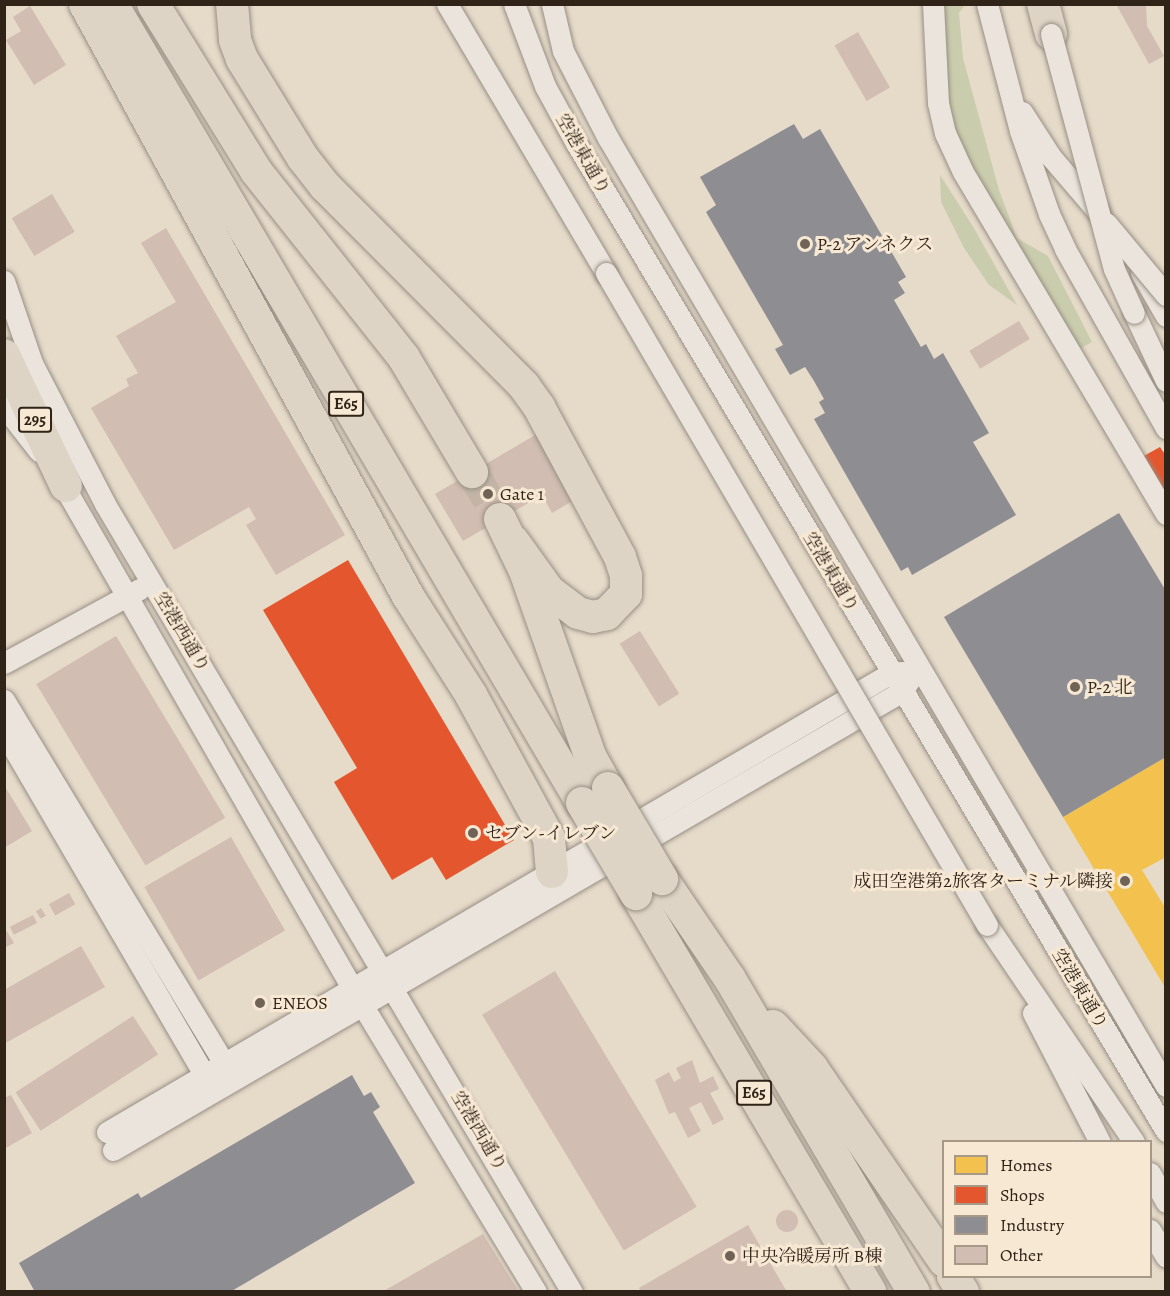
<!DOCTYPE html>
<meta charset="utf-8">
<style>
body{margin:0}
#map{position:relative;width:1170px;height:1296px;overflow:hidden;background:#e6dac9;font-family:Alegreya,"Noto Serif JP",serif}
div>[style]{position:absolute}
.green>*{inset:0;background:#cacdad}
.homes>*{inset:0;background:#f2c14e}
.shops>*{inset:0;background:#e4572e}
.industry>*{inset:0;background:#8d8d92}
.building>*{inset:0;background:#d1bdb2;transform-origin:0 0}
.round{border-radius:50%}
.highway-tunnel>*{height:32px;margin-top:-16px;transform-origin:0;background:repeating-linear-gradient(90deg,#c2b5a6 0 32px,transparent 0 48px)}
.roads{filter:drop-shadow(0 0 2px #978f84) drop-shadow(0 0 2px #978f84)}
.minor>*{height:21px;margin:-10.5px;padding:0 10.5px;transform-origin:10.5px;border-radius:10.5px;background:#eae4dc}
.highway>*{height:32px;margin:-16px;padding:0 16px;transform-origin:16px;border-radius:16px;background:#ded4c6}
.bridges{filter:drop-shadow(0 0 2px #978f84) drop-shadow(0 0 2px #978f84)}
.minor-bridge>*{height:21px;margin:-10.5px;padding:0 10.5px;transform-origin:10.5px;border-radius:10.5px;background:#eae4dc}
.highway-bridge>*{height:32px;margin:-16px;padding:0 16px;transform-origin:16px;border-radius:16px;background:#ded4c6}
.dots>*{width:16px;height:16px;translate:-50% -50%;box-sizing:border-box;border:3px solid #f7e8d3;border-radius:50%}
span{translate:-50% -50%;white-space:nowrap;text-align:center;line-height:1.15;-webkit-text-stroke:6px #f7e8d3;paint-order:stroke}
.shield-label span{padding:2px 4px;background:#f7e8d3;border:2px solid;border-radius:4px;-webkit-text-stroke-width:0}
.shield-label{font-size:16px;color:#302318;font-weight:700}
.street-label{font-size:18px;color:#302318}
.poi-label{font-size:18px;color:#302318}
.left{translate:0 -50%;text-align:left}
.right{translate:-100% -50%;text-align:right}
.frame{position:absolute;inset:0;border:6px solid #302318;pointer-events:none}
.legend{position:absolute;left:942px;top:1140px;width:210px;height:138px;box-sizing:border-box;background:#f7e8d3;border:2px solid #a79988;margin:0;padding:8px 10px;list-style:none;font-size:18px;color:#302318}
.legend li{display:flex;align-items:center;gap:12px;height:30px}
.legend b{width:30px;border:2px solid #a79988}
</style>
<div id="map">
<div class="green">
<div style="clip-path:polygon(940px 5px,965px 5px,959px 13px,963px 58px,999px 190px,1017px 238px,1048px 256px,1092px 342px,1080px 349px,1075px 348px,951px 131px)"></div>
<div style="clip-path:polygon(940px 175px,974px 228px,1017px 305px,989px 285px,964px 248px,941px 202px)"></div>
</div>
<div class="homes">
<div style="clip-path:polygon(1166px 757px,1166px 857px,1142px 870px,1166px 909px,1166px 989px,1063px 817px)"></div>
</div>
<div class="shops">
<div style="clip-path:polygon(1160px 447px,1166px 456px,1166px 497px,1142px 457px)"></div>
<div style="clip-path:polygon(348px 560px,514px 840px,446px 880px,432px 857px,392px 880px,334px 782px,357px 768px,263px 610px)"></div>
</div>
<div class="industry">
<div style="clip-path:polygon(794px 124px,803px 139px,820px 129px,906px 277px,898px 282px,905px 293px,894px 300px,921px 347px,926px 344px,934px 359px,943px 353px,989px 433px,973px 442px,1016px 515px,912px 575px,908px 567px,901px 571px,814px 419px,825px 413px,819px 402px,824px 399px,814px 381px,805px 367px,790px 375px,775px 349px,783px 345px,706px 212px,716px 205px,700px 177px)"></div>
<div style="clip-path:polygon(1119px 513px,1166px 591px,1166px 757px,1063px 817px,944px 617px)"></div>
<div style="clip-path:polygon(352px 1075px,364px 1096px,371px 1092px,380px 1107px,373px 1112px,415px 1183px,230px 1292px,35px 1292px,19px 1263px,138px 1193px,141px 1198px)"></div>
</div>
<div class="building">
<div style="clip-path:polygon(1116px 4px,1146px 4px,1147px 26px,1164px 56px,1149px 64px)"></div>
<div style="clip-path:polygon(30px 6px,66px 65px,34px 85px,6px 40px,21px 31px,13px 17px)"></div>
<div style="left:858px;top:32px;width:64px;height:27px;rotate:60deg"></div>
<div style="left:52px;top:194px;width:44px;height:47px;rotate:59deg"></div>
<div style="clip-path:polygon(166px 228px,345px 535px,276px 575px,246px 525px,256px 519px,249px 507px,174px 550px,91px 408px,129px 386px,126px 379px,138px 373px,116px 336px,176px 302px,141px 243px)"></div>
<div style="left:1019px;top:321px;width:21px;height:58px;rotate:59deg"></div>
<div style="clip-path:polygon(542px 431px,581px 496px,552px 513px,542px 495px,463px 541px,435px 494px)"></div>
<div style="left:640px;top:631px;width:74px;height:24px;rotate:58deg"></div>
<div style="left:116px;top:636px;width:212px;height:93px;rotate:59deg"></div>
<div style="clip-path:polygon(4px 785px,32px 831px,4px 848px)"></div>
<div style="left:231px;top:837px;width:108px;height:100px;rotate:60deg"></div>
<div style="left:69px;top:893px;width:13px;height:23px;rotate:61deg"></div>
<div style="left:41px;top:908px;width:9px;height:6px;rotate:58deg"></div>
<div style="left:33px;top:915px;width:9px;height:26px;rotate:63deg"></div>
<div style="clip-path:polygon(4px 927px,14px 943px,4px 948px)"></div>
<div style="clip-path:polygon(81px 946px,105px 987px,4px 1044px,4px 990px)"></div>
<div style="left:555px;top:971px;width:275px;height:85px;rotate:59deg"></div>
<div style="left:133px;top:1016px;width:46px;height:140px;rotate:57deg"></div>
<div style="clip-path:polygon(692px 1060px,700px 1083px,713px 1076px,719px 1089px,710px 1093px,724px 1119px,713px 1125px,701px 1102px,689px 1108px,701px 1131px,688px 1138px,675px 1112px,669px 1114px,655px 1080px,669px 1072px,674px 1082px,681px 1078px,676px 1068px)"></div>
<div style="clip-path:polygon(11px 1095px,32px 1133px,4px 1149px,4px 1098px)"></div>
<div class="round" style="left:776px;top:1210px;width:22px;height:22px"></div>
<div style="clip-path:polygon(748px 1225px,787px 1292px,641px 1292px,639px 1288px)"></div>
<div style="clip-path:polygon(483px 1234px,519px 1292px,382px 1292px)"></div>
</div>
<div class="highway-tunnel">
<div style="left:472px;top:472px;width:55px;rotate:59.2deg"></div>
</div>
<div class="roads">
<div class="minor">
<div style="left:447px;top:4px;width:312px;rotate:59.4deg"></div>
<div style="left:514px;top:4px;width:88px;rotate:69.3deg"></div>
<div style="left:545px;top:86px;width:65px;rotate:61.5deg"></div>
<div style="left:576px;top:143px;width:1151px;rotate:59.16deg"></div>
<div style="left:552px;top:4px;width:48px;rotate:76.8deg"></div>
<div style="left:563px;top:51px;width:98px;rotate:62.7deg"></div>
<div style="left:608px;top:138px;width:1100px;rotate:59.52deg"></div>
<div style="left:933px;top:4px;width:99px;rotate:87.1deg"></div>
<div style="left:938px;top:103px;width:31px;rotate:77deg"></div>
<div style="left:945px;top:133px;width:43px;rotate:65.2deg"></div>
<div style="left:963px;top:172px;width:398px;rotate:59.3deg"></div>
<div style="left:987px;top:4px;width:131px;rotate:75.4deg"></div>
<div style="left:1020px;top:131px;width:88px;rotate:70.7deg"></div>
<div style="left:1049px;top:214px;width:38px;rotate:65deg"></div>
<div style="left:1065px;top:249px;width:206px;rotate:60.6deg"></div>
<div style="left:1022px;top:112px;width:54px;rotate:57.2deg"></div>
<div style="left:1051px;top:157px;width:74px;rotate:49.4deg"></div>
<div style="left:1141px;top:273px;width:50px;rotate:59.8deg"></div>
<div style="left:4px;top:281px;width:87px;rotate:71.1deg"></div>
<div style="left:32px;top:363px;width:159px;rotate:62.6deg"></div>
<div style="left:105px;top:504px;width:916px;rotate:59.35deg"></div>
<div style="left:1134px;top:313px;width:75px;rotate:64.8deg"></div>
<div style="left:4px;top:406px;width:57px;rotate:52.1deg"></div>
<div style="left:58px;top:476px;width:590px;rotate:60.13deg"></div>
<div style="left:352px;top:988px;width:355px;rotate:58.8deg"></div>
<div style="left:4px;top:663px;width:155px;rotate:-28.6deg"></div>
<div style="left:4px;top:700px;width:441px;rotate:58.8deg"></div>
<div style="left:4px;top:732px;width:412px;rotate:59.7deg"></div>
<div style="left:987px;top:925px;width:262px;rotate:55.9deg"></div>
<div style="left:1033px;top:1013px;width:145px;rotate:62.6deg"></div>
<div style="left:107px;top:1132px;width:908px;rotate:-30.35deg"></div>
<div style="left:891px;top:673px;width:12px;rotate:-5deg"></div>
<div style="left:113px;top:1150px;width:911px;rotate:-30.17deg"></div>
<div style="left:901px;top:692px;width:14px;rotate:-54deg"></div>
<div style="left:1150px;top:1173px;width:33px;rotate:61deg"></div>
<div style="left:1150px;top:1230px;width:31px;rotate:59deg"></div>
</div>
<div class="highway">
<div style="left:85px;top:4px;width:674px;rotate:61.38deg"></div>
<div style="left:408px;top:596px;width:117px;rotate:57.5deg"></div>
<div style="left:471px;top:695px;width:163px;rotate:61.4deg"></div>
<div style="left:549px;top:838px;width:34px;rotate:85deg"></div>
<div style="left:112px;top:4px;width:927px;rotate:59.53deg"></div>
<div style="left:153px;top:4px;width:196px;rotate:58.3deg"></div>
<div style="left:256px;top:171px;width:238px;rotate:51.6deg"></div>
<div style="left:404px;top:358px;width:133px;rotate:59.2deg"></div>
<div style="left:232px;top:4px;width:36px;rotate:85deg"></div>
<div style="left:235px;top:40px;width:20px;rotate:70deg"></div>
<div style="left:242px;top:59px;width:116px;rotate:58.4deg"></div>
<div style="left:303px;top:158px;width:36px;rotate:52deg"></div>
<div style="left:325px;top:186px;width:282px;rotate:45.1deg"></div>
<div style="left:524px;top:386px;width:26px;rotate:54deg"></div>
<div style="left:539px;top:407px;width:170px;rotate:61.6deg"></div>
<div style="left:620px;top:557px;width:20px;rotate:72deg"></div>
<div style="left:626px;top:576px;width:18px;rotate:90deg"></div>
<div style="left:626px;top:594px;width:28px;rotate:134deg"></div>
<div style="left:607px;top:614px;width:14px;rotate:168deg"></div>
<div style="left:593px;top:617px;width:16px;rotate:-165deg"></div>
<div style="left:578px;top:613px;width:36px;rotate:-143deg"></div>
<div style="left:549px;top:591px;width:62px;rotate:-125.8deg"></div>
<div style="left:1043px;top:4px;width:31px;rotate:75deg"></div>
<div style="left:4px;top:355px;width:145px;rotate:64.7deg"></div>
<div style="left:500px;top:519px;width:58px;rotate:64.3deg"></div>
<div style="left:525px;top:571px;width:196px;rotate:70.6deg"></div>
<div style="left:590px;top:756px;width:37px;rotate:61deg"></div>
<div style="left:662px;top:879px;width:121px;rotate:55.8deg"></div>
<div style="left:730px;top:979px;width:363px;rotate:59.6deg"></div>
<div style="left:636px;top:894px;width:462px;rotate:59.5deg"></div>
<div style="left:773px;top:1026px;width:57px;rotate:47.1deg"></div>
<div style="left:812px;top:1068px;width:234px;rotate:55.6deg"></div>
<div style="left:953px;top:1276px;width:19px;rotate:58deg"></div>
</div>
</div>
<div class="bridges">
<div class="minor-bridge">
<div style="left:1051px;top:34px;width:243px;rotate:75deg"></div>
<div style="left:1114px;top:269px;width:48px;rotate:65.6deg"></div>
<div style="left:1106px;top:223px;width:94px;rotate:50.2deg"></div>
<div style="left:606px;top:273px;width:755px;rotate:59.7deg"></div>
</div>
<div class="highway-bridge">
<div style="left:608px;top:788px;width:106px;rotate:59.3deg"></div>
<div style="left:582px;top:803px;width:106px;rotate:59.3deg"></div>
</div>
</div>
<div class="dots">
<div style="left:805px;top:244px;background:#706356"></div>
<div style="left:488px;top:494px;background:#706356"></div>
<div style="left:1075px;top:687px;background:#706356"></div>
<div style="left:473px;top:833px;background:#706356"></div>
<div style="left:1125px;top:881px;background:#706356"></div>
<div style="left:260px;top:1003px;background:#706356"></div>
<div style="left:730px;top:1256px;background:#706356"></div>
</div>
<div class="shield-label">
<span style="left:346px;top:404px">E65</span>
<span style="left:35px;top:420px">295</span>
<span style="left:754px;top:1093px">E65</span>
</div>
<div class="street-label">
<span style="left:583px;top:154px;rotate:60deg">空港東通り</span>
<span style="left:831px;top:572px;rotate:59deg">空港東通り</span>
<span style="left:182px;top:632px;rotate:59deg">空港西通り</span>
<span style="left:1080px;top:989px;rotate:59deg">空港東通り</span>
<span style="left:479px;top:1131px;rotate:59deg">空港西通り</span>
</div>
<div class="poi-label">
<span class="left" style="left:817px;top:244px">P-2 アンネクス</span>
<span class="left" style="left:500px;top:494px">Gate 1</span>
<span class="left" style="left:1087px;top:687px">P-2 北</span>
<span class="left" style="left:485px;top:833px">セブン-イレブン</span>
<span class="right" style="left:1113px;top:881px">成田空港第2旅客ターミナル隣接</span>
<span class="left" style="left:272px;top:1003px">ENEOS</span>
<span class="left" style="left:742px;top:1256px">中央冷暖房所 B棟</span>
</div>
<div class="frame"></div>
<ul class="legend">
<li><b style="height:16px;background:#f2c14e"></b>Homes</li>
<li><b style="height:16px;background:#e4572e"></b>Shops</li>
<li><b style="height:16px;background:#8d8d92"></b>Industry</li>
<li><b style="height:16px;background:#d1bdb2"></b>Other</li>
</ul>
</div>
